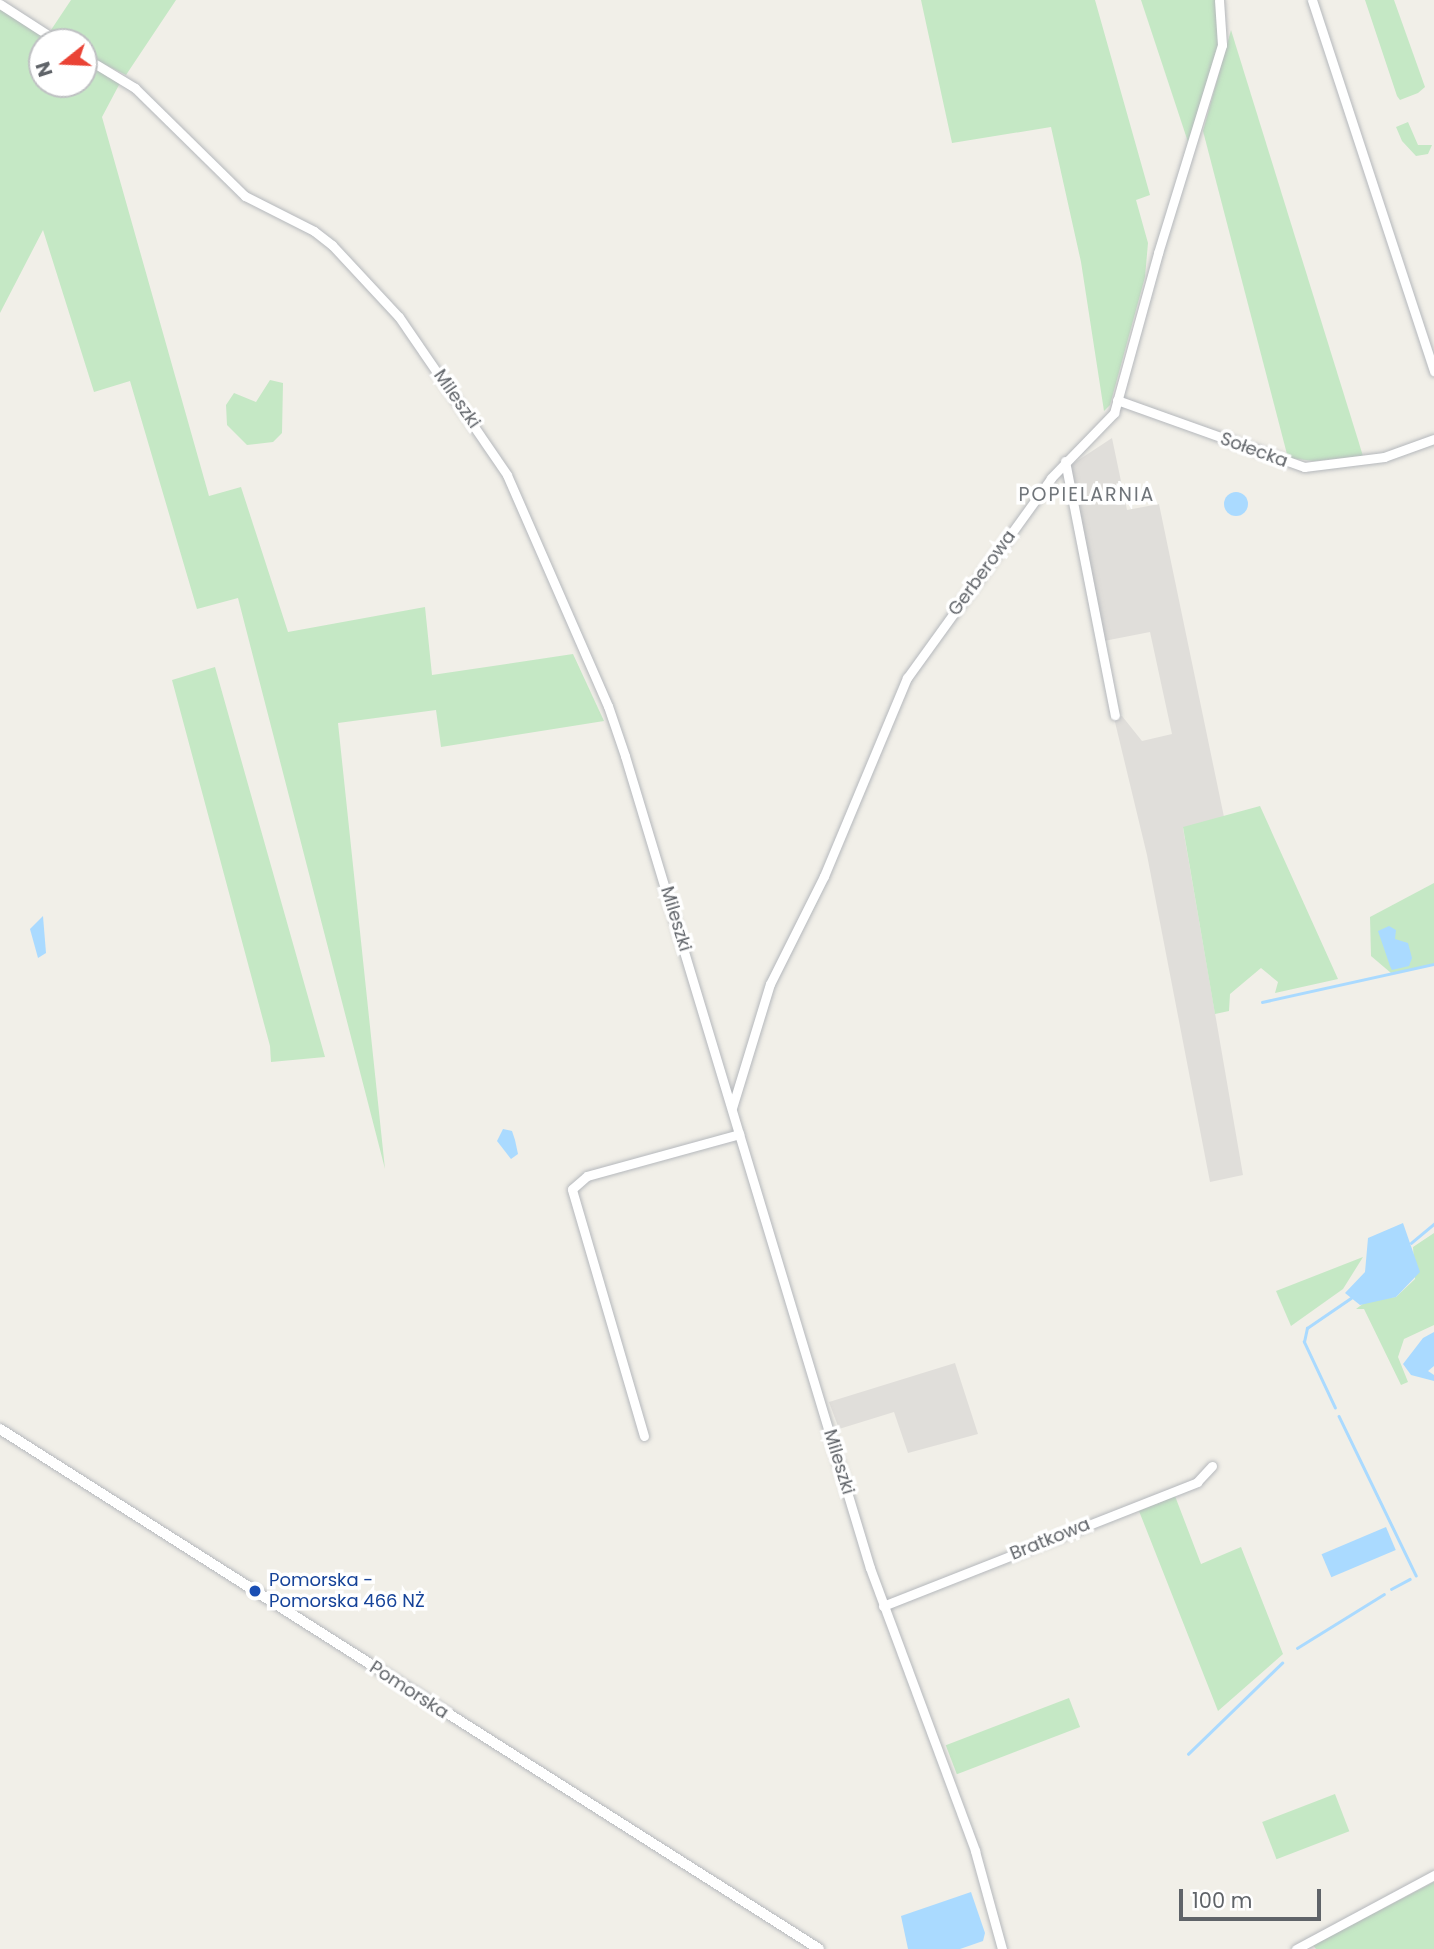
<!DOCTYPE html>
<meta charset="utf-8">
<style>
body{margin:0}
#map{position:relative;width:1434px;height:1949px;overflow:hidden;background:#f1efe8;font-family:Poppins,sans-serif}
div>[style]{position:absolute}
.industrial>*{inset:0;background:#e0deda}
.green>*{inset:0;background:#c5e8c5;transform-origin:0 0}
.water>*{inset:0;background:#aadaff;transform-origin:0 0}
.round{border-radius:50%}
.stream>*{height:2.5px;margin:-1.25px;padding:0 1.25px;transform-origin:1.25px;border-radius:1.25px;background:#aadaff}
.roads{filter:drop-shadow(0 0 2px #b5b8bc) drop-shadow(0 0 2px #b5b8bc)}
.minor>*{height:9px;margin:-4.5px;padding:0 4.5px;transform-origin:4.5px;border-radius:4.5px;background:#fff}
.tertiary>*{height:10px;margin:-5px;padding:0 5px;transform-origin:5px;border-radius:5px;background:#fff}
.dots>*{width:19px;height:19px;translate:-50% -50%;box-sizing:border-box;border:4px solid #fff;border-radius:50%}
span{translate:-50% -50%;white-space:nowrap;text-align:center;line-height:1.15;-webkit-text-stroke:7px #fff;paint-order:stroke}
.street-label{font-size:18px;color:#5f6368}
.transit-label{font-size:18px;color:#164399}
.left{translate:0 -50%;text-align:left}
.neighbourhood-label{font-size:19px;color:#70757a;letter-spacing:2px}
.north{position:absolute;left:28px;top:28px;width:70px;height:70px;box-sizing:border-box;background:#fff;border:2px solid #bfc1c3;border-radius:50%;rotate:252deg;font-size:19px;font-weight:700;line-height:28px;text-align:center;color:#5f6368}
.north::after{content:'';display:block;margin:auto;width:24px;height:32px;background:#ea4335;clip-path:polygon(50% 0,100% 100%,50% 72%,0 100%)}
.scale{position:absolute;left:1179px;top:1889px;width:142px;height:32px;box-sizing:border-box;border:4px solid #5f6368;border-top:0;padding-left:9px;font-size:21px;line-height:24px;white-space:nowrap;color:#5f6368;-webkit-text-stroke:5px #fff;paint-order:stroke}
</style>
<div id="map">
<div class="industrial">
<div style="clip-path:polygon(1112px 438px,1127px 510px,1159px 504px,1224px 817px,1183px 828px,1243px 1175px,1210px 1182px,1147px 855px,1114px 718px,1122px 716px,1142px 741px,1172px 734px,1150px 632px,1104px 641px,1071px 465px)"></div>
<div style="clip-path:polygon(955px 1363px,978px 1434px,908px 1453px,894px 1412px,839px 1429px,829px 1402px)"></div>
</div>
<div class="green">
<div style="clip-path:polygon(71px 0,176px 0,126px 75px,84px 54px,84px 42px,63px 42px,49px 33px)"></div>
<div style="clip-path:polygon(921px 0,1095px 0,1150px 195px,1136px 200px,1148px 243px,1145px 277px,1110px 405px,1104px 411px,1081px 262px,1051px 127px,952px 143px)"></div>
<div style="clip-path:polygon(1141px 0,1216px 0,1219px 45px,1188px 142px)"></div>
<div style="clip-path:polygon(1365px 0,1394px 0,1425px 87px,1418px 93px,1400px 100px,1397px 96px)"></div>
<div style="clip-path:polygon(0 6px,56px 42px,42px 42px,42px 84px,84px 84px,84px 60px,120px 83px,102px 117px,209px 496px,241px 487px,288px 632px,425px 607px,432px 675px,573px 654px,604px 721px,441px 747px,436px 710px,338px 723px,385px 1169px,238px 598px,197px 609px,130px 381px,94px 392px,43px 230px,0 313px)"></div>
<div style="clip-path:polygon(1231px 30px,1363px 456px,1314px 461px,1288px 458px,1203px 131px)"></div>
<div style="clip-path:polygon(1408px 122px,1418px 145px,1432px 145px,1428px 154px,1416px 156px,1402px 141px,1396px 127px)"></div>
<div style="clip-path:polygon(270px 380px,283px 383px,282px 433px,273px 442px,247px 445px,227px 425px,226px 405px,234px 393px,256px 402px)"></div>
<div style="clip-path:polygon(215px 667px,253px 802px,325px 1057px,271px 1062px,270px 1046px,172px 680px)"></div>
<div style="clip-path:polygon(1260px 806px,1338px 979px,1275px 993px,1278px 982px,1261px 968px,1230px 994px,1229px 1011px,1215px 1014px,1183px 827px)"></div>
<div style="clip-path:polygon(1434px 883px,1434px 964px,1391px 973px,1371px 956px,1370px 917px)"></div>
<div style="clip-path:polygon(1434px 1233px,1434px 1325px,1404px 1339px,1398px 1357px,1408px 1382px,1401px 1385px,1364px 1309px,1356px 1309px,1368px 1300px,1396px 1297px,1415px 1279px,1413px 1247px)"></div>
<div style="clip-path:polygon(1363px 1257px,1343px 1289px,1291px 1326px,1276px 1291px)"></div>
<div style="clip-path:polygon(1175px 1496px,1201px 1564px,1241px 1547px,1283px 1654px,1218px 1711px,1139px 1511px)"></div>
<div style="left:1069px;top:1698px;width:31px;height:132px;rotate:69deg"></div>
<div style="left:1335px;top:1794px;width:40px;height:78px;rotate:69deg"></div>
<div style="clip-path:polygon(1434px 1882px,1434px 1949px,1316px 1949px,1313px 1945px)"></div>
</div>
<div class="water">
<div class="round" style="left:1224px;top:492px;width:24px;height:24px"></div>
<div style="clip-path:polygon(43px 916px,46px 953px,38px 958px,30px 929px)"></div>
<div style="clip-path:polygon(1389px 926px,1396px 930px,1395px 939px,1408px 943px,1412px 958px,1409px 966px,1392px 970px,1390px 966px,1378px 931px)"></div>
<div style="clip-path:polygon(503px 1129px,512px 1131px,515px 1140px,518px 1154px,511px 1159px,497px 1141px)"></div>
<div style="clip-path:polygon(1403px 1223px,1420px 1272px,1396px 1297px,1360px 1305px,1345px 1293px,1365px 1272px,1368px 1238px)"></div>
<div style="clip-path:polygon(1434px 1332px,1434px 1366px,1428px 1371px,1434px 1375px,1434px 1381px,1411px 1375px,1403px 1364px,1423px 1338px)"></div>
<div style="left:1386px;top:1527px;width:25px;height:70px;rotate:67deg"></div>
<div style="clip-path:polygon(971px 1892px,985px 1933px,983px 1941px,960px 1949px,908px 1949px,901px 1916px)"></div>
</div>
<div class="stream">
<div style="left:1262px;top:1002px;width:176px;rotate:-12.5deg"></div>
<div style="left:1411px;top:1243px;width:30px;rotate:-40deg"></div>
<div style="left:1335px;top:1408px;width:73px;rotate:-115.2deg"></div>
<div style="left:1304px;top:1342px;width:14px;rotate:-78deg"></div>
<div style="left:1307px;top:1328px;width:53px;rotate:-34.3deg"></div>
<div style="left:1339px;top:1416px;width:177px;rotate:64.2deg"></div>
<div style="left:1391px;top:1589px;width:21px;rotate:-28deg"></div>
<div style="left:1297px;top:1648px;width:102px;rotate:-31.8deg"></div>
<div style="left:1188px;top:1754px;width:131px;rotate:-44.1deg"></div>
</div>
<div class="roads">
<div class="minor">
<div style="left:1312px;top:0;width:391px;rotate:71.8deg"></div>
<div style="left:0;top:4px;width:70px;rotate:32.8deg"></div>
<div style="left:84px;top:57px;width:60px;rotate:31.3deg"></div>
<div style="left:135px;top:88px;width:154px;rotate:44.5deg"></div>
<div style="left:245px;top:196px;width:77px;rotate:26.9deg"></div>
<div style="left:314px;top:231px;width:23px;rotate:38deg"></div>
<div style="left:332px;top:245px;width:98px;rotate:47.1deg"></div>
<div style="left:399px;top:317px;width:191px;rotate:55.6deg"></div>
<div style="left:507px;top:475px;width:252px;rotate:66.4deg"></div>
<div style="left:608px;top:706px;width:53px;rotate:71.2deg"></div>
<div style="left:625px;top:756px;width:848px;rotate:73.21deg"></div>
<div style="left:870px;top:1568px;width:302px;rotate:69.6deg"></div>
<div style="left:975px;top:1851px;width:102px;rotate:74.6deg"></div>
<div style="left:1117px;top:400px;width:199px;rotate:19.7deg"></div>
<div style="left:1304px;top:467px;width:81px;rotate:-7.1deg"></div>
<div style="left:1384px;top:457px;width:53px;rotate:-19.8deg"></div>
<div style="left:1065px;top:461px;width:259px;rotate:78.9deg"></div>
<div style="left:732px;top:1108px;width:130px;rotate:-73deg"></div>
<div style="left:770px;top:984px;width:121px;rotate:-63.4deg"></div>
<div style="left:824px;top:876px;width:215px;rotate:-67.3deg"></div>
<div style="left:907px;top:678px;width:246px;rotate:-54.2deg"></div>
<div style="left:1051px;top:478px;width:91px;rotate:-45.9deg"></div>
<div style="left:1114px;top:413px;width:166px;rotate:-74.6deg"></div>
<div style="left:1158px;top:253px;width:218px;rotate:-72.9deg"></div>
<div style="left:1222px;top:45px;width:45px;rotate:-93.8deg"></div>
<div style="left:644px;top:1436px;width:257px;rotate:-106.3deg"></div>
<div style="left:572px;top:1189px;width:20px;rotate:-41deg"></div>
<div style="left:587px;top:1176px;width:158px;rotate:-15.4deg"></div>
<div style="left:883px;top:1606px;width:338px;rotate:-21.5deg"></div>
<div style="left:1197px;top:1482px;width:22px;rotate:-47deg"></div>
<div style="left:1296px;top:1949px;width:157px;rotate:-28.2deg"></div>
</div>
<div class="tertiary">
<div style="left:0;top:1429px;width:970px;rotate:32.41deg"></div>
</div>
</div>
<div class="dots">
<div style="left:255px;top:1591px;background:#1a4fb4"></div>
</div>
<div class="street-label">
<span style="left:457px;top:399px;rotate:55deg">Mileszki</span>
<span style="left:1254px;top:450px;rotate:20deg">Sołecka</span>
<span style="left:982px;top:573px;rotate:-54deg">Gerberowa</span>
<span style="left:676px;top:919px;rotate:73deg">Mileszki</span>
<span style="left:839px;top:1462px;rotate:73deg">Mileszki</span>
<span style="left:1050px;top:1539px;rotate:-22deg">Bratkowa</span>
<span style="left:409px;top:1690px;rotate:33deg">Pomorska</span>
</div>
<div class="transit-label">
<span class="left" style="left:269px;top:1591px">Pomorska -<br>Pomorska 466 NŻ</span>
</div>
<div class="neighbourhood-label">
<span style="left:1087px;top:495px">POPIELARNIA</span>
</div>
<div class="north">N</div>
<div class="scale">100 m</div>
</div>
